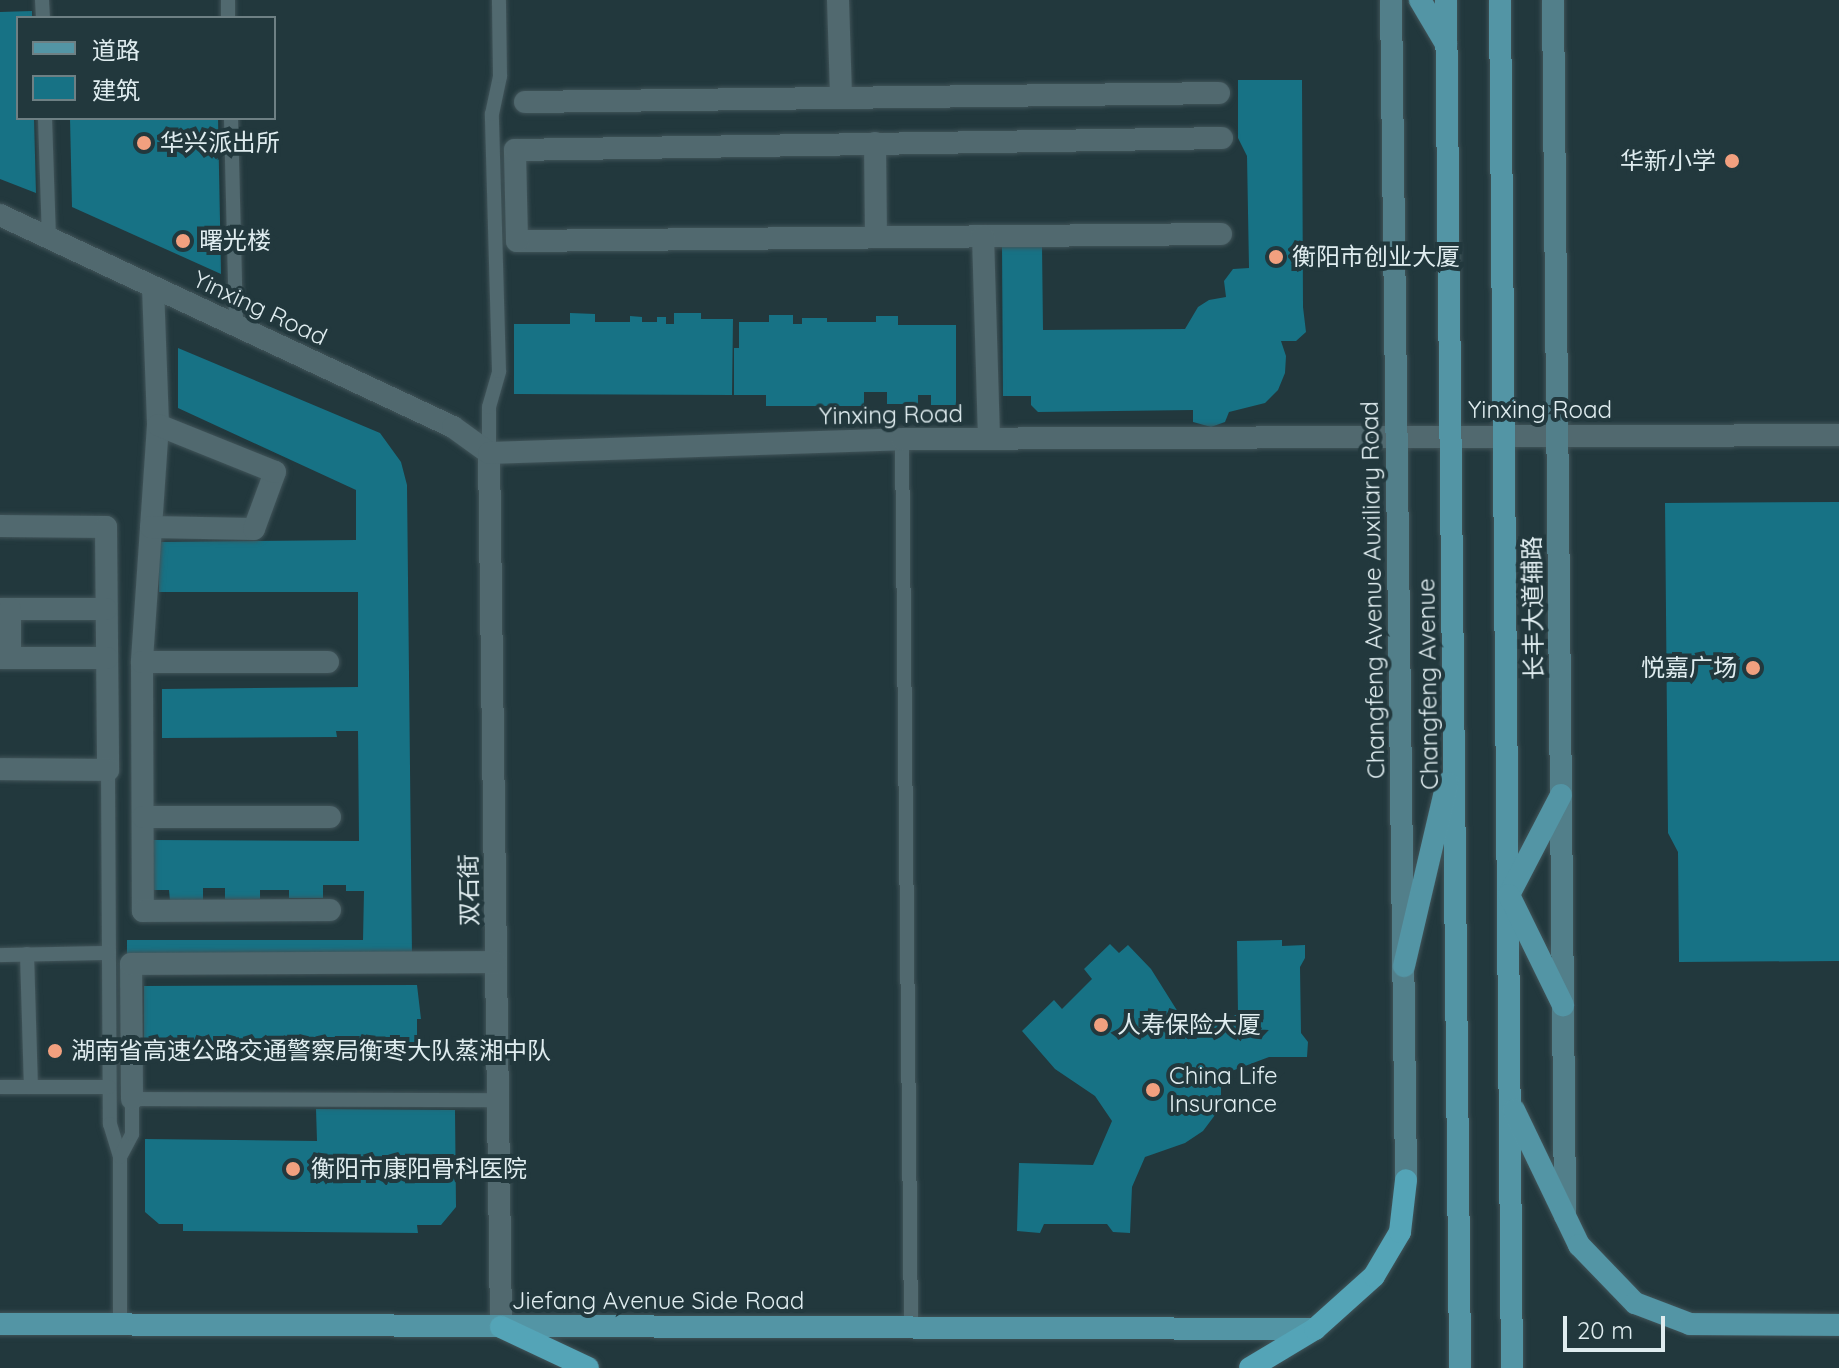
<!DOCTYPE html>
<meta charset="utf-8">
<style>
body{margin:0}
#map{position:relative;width:1839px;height:1368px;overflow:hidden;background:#22383d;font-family:Quicksand,"Noto Sans SC",sans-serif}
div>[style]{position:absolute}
.building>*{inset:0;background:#177285}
.roads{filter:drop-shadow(0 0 2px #415459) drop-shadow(0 0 2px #415459)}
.service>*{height:14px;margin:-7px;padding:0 7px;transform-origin:7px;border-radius:7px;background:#51696f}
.minor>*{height:22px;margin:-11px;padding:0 11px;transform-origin:11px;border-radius:11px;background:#51696f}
.tertiary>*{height:22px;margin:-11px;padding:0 11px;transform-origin:11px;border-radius:11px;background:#51696f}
.secondary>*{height:22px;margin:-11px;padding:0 11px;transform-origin:11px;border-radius:11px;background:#527f8a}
.primary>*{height:22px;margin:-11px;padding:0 11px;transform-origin:11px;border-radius:11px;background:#5395a5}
.trunk>*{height:22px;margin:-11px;padding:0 11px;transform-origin:11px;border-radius:11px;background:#54a4b7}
.dots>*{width:22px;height:22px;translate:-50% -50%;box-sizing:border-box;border:4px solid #22383d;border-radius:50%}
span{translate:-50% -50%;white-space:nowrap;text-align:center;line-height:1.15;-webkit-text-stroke:8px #22383d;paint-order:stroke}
.poi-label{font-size:24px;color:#dfecef}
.left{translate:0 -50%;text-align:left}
.right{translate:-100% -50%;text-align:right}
.street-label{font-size:24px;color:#dfecef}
.legend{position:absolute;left:16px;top:16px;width:260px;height:104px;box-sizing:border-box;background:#22383d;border:2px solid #6e8084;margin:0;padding:10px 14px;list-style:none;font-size:24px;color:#dfecef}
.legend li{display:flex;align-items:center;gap:16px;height:40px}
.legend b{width:40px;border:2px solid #6e8084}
.scale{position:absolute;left:1563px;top:1316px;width:102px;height:36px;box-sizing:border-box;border:4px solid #dfecef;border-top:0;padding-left:10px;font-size:24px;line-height:28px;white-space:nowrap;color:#dfecef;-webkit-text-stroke:6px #22383d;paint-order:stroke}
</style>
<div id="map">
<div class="building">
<div style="clip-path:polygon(32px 11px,32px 18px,18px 18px,18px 118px,34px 118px,36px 193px,0 179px,0 12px)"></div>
<div style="clip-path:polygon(1238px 80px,1302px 80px,1303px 307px,1306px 332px,1296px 341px,1281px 341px,1286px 356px,1285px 373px,1278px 390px,1265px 403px,1229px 412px,1225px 422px,1211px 427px,1193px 422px,1193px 410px,1038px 412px,1031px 405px,1031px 396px,1003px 396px,1002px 246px,1042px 245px,1043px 330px,1185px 329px,1198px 307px,1209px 300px,1226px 297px,1224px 281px,1233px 269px,1249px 268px,1247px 156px,1238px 138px)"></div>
<div style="clip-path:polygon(70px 118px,218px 118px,221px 274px,72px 207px)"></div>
<div style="clip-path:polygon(570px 313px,595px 314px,595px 322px,630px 322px,630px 316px,642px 317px,642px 322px,657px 322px,657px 317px,666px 317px,666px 324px,674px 324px,674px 313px,701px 313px,701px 319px,733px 319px,732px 395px,514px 394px,514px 324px,570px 324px)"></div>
<div style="clip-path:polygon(769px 315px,793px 315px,793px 324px,802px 324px,802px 318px,827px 318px,827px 322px,876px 322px,876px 316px,898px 316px,898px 325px,956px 325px,956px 405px,931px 405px,931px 395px,918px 395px,918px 404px,887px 404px,887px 392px,864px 392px,864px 406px,766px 406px,766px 395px,734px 395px,734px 348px,739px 348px,739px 322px,769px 322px)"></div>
<div style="clip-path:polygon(178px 348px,380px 433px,401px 462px,407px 485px,412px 956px,127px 958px,127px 940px,363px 940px,364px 891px,346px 891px,346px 885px,323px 885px,323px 898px,289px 898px,289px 890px,260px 890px,260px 899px,225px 899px,225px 888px,203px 888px,203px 901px,170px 901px,169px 890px,151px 890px,151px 840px,359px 841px,358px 731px,336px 731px,337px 737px,162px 738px,162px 689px,358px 687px,358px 592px,159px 592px,159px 542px,356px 540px,356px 490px,178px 408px)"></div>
<div style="clip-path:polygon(1839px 502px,1839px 961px,1679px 962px,1678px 852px,1668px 833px,1665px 503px)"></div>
<div style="clip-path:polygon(1282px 940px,1282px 946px,1305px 945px,1305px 958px,1300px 967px,1301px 1033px,1308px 1042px,1307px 1057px,1269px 1057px,1221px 1075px,1221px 1097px,1215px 1115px,1203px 1131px,1185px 1143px,1145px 1157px,1132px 1187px,1130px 1233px,1113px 1232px,1107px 1224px,1044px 1224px,1040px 1233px,1017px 1231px,1019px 1163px,1093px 1165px,1112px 1121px,1095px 1096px,1055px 1069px,1022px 1031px,1054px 1000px,1062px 1009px,1092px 979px,1084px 969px,1110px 944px,1119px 953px,1128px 945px,1151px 969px,1178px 1012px,1202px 1030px,1238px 1014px,1237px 941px)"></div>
<div style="clip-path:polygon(417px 985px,421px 1019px,417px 1019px,417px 1045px,144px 1046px,144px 986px)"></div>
<div style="clip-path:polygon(316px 1109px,455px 1110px,456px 1207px,441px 1225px,417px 1225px,418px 1233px,183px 1231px,183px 1224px,159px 1224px,145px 1212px,145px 1139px,317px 1141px)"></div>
</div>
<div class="roads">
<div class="service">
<div style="left:42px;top:0;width:18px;rotate:87deg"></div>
<div style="left:228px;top:0;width:18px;rotate:90deg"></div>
<div style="left:45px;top:118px;width:120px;rotate:88.1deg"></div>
<div style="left:231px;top:118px;width:208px;rotate:88.6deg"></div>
<div style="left:902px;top:439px;width:889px;rotate:89.42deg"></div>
<div style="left:489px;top:453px;width:46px;rotate:-90deg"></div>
<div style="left:489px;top:407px;width:37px;rotate:-74deg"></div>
<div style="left:499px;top:371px;width:257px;rotate:-91.6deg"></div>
<div style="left:492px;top:114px;width:39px;rotate:-78deg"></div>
<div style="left:500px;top:76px;width:76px;rotate:-90.8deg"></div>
<div style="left:108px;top:770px;width:354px;rotate:89.7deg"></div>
<div style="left:110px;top:1124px;width:34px;rotate:73deg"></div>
<div style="left:120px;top:1157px;width:168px;rotate:90deg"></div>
<div style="left:27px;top:954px;width:133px;rotate:88.3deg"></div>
<div style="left:0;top:955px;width:109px;rotate:-1.1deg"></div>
<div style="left:0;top:1087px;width:109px"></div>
<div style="left:120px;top:1157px;width:26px;rotate:-62deg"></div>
<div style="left:132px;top:1134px;width:35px;rotate:-90deg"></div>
<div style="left:132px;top:1099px;width:366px;rotate:0.2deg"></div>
</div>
<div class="minor">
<div style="left:838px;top:0;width:98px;rotate:88.2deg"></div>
<div style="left:525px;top:102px;width:694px;rotate:-0.74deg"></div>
<div style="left:875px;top:143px;width:94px;rotate:89.4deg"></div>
<div style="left:1221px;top:234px;width:704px;rotate:179.43deg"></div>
<div style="left:517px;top:241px;width:91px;rotate:-91.3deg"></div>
<div style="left:515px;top:150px;width:707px;rotate:-0.97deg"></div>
<div style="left:983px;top:236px;width:203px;rotate:88.3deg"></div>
<div style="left:153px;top:287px;width:138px;rotate:87.9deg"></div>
<div style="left:158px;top:425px;width:238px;rotate:93.9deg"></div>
<div style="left:142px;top:662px;width:249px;rotate:89.8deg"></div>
<div style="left:143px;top:911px;width:187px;rotate:-0.3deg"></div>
<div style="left:489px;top:453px;width:874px;rotate:89.21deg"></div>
<div style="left:0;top:526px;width:106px;rotate:0.5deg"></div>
<div style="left:106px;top:527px;width:243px;rotate:89.5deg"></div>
<div style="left:108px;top:770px;width:108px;rotate:-179.5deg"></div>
<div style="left:151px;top:527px;width:103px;rotate:1.1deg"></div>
<div style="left:254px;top:529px;width:61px;rotate:-69.8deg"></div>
<div style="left:275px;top:472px;width:126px;rotate:-158.1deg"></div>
<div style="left:0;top:609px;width:106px"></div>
<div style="left:10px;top:609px;width:49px;rotate:90deg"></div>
<div style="left:0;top:658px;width:107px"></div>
<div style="left:142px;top:662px;width:186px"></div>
<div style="left:143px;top:817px;width:187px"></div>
<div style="left:132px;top:1099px;width:135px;rotate:-90.4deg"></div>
<div style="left:131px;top:964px;width:364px;rotate:-0.3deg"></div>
</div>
<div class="tertiary">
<div style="left:0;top:215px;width:500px;rotate:25.08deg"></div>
<div style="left:453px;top:427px;width:44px;rotate:35.8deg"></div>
<div style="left:489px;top:453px;width:413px;rotate:-1.9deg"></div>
<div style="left:902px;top:439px;width:937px;rotate:-0.24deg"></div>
</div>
<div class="secondary">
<div style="left:1391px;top:0;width:1180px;rotate:89.27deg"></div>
<div style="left:1553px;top:0;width:1216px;rotate:89.43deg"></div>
</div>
<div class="primary">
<div style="left:1420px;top:0;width:51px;rotate:59.4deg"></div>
<div style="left:1446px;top:0;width:1368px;rotate:89.41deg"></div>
<div style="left:1500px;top:0;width:1368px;rotate:89.5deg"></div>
<div style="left:1561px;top:795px;width:113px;rotate:117.5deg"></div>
<div style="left:1509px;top:895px;width:123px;rotate:63.9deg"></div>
<div style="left:1404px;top:966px;width:188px;rotate:-76.8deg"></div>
<div style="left:1514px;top:1110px;width:150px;rotate:64.3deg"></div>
<div style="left:1579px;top:1245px;width:81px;rotate:46deg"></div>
<div style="left:1635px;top:1303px;width:59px;rotate:20.9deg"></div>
<div style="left:1690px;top:1324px;width:149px;rotate:0.4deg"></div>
<div style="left:0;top:1324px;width:1315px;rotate:0.22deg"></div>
</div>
<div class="trunk">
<div style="left:501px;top:1327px;width:96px;rotate:25.2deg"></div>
<div style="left:1250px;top:1368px;width:76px;rotate:-31deg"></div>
<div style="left:1315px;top:1329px;width:79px;rotate:-41.9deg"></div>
<div style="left:1374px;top:1276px;width:51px;rotate:-59.4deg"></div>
<div style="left:1400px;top:1232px;width:52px;rotate:-83.4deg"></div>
</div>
</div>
<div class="dots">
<div style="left:144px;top:143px;background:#f2a07f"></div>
<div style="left:1732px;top:161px;background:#f2a07f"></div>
<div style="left:183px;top:241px;background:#f2a07f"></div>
<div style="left:1276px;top:257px;background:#f2a07f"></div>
<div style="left:1753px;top:668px;background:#f2a07f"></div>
<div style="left:1101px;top:1025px;background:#f2a07f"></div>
<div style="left:55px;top:1051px;background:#f2a07f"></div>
<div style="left:1153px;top:1090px;background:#f2a07f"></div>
<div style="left:293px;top:1169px;background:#f2a07f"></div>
</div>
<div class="poi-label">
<span class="left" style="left:160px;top:143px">华兴派出所</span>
<span class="right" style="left:1716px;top:161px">华新小学</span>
<span class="left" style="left:199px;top:241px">曙光楼</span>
<span class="left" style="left:1292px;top:257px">衡阳市创业大厦</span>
<span class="right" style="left:1737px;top:668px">悦嘉广场</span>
<span class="left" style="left:1117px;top:1025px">人寿保险大厦</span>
<span class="left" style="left:71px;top:1051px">湖南省高速公路交通警察局衡枣大队蒸湘中队</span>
<span class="left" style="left:1169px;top:1090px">China Life<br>Insurance</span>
<span class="left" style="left:311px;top:1169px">衡阳市康阳骨科医院</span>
</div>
<div class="street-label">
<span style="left:260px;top:308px;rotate:25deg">Yinxing Road</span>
<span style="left:1540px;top:410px">Yinxing Road</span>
<span style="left:891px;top:415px;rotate:-1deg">Yinxing Road</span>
<span style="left:1373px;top:590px;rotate:-91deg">Changfeng Avenue Auxiliary Road</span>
<span style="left:1533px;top:608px;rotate:-91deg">长丰大道辅路</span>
<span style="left:1428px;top:684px;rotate:-91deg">Changfeng Avenue</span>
<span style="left:469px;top:890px;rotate:-91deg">双石街</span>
<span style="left:658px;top:1301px">Jiefang Avenue Side Road</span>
</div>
<ul class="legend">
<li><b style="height:10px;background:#5395a5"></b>道路</li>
<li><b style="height:22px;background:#177285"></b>建筑</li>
</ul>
<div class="scale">20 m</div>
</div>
